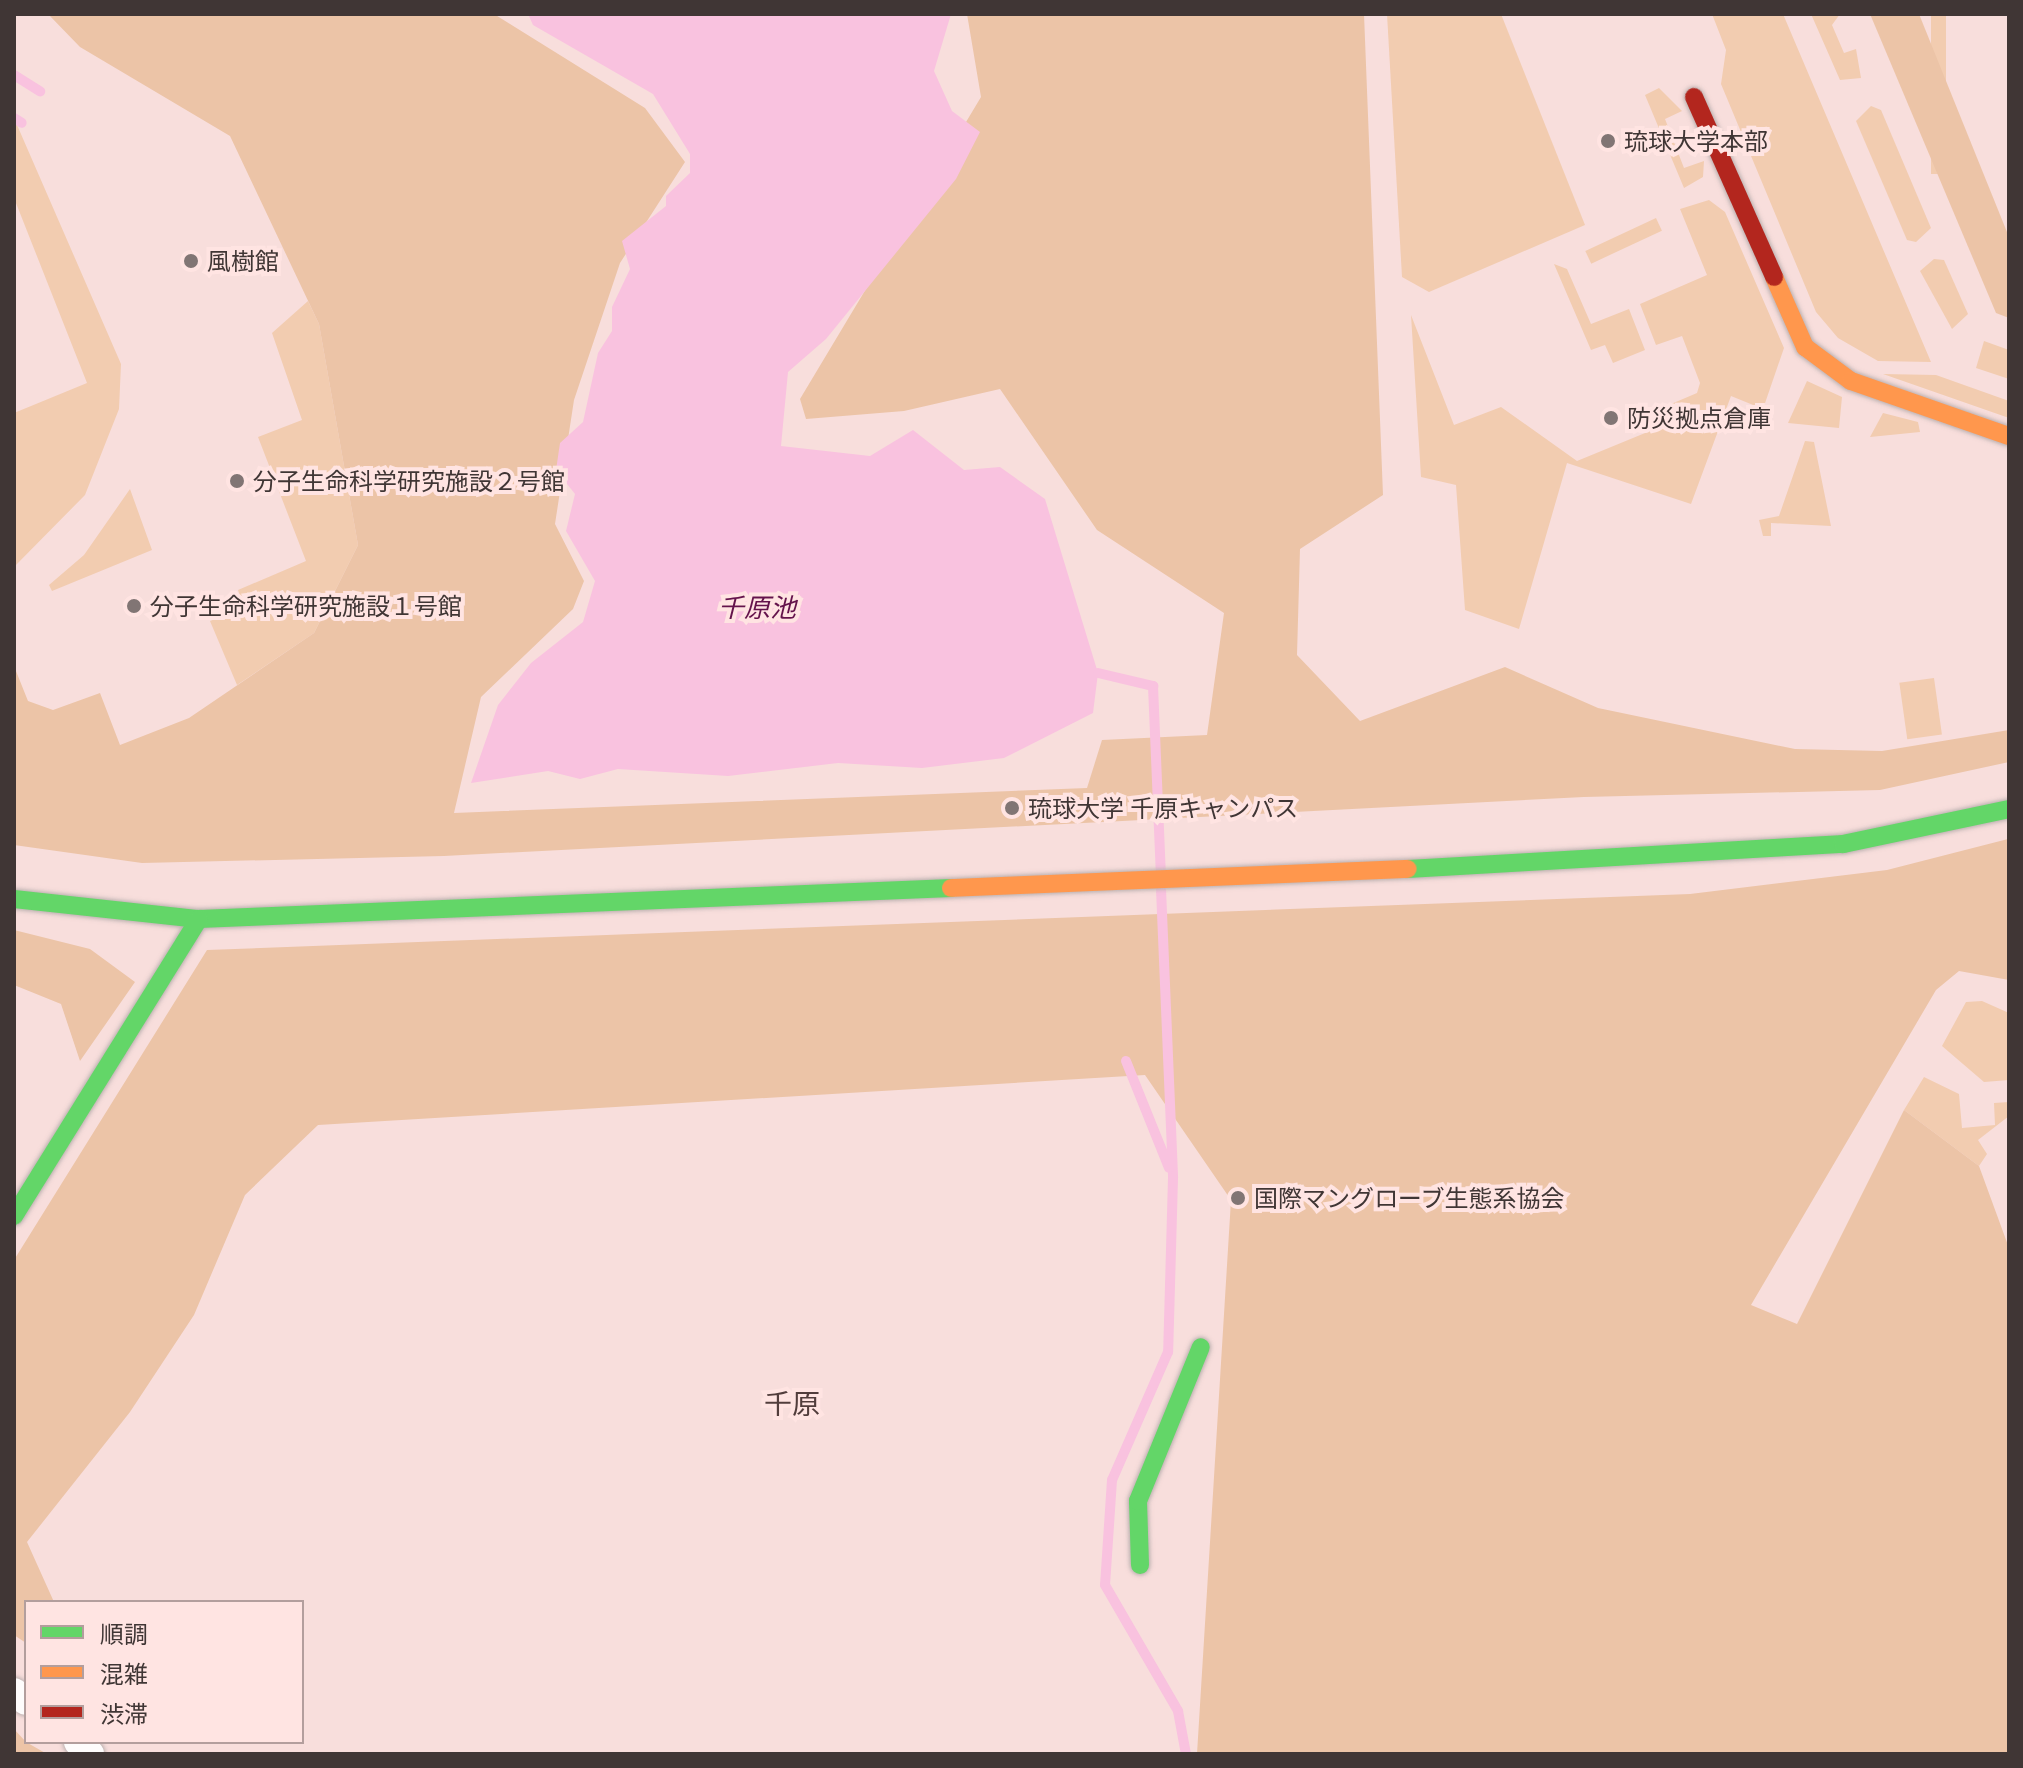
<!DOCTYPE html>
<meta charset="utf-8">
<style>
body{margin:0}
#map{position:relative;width:2023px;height:1768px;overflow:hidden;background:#f9eae8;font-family:"Noto Sans","Noto Sans JP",sans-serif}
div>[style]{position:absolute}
.built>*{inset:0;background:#f8dedc}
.green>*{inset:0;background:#f2ccb0;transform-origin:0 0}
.forest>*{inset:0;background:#ecc4a7}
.water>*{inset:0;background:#f9c2df}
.stream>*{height:10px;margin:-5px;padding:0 5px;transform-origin:5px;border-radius:5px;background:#f9c2df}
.roads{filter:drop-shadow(0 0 2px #bcb1b0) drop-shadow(0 0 2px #bcb1b0)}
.street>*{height:28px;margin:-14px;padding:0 14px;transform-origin:14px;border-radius:14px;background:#fefcfc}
.fast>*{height:18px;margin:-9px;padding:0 9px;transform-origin:9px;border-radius:9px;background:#63d668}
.slow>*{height:18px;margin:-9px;padding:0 9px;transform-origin:9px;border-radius:9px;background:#ff974d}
.jam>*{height:18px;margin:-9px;padding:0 9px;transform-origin:9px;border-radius:9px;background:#b3261e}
.dots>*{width:22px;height:22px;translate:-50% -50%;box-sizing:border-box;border:4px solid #ffe4e2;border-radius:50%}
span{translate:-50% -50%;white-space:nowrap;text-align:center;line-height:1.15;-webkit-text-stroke:8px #ffe4e2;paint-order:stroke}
.poi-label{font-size:24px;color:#403635}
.left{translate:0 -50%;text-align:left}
.water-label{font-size:26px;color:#64134b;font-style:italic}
.quarter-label{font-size:28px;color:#523d3c}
.frame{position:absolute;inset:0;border:16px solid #403635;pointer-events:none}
.legend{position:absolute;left:24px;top:1600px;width:280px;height:144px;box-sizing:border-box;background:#ffe4e2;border:2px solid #b39e9d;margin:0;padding:10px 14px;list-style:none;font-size:24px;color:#403635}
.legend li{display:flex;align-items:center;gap:16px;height:40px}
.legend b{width:40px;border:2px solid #b39e9d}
</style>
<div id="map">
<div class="built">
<div style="clip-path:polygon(evenodd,14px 14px,2009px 14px,2009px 1754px,14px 1754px,14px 14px,26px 1602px,302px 1602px,302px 1742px,26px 1742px,26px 1602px)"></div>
</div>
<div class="green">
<div style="clip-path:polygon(1387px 14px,1501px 14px,1585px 225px,1429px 292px,1402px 277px)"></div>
<div style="clip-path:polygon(1712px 14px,1783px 14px,1931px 362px,1878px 361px,1838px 338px,1816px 312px,1721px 84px,1726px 50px)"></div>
<div style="clip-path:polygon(1811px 14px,1840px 14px,1832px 25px,1844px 53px,1856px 49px,1861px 78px,1840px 80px)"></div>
<div style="left:1931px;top:14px;width:15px;height:160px"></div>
<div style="clip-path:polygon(1659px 88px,1682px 111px,1665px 119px,1684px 168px,1704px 161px,1703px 177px,1684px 188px,1645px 95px)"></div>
<div style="clip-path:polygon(1871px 106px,1881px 110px,1931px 228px,1916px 242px,1907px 240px,1856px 121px)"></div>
<div style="clip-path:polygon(14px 118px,121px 364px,119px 409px,85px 495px,14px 567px,14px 413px,87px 383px,14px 198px)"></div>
<div style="clip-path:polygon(1709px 200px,1725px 212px,1784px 348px,1763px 409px,1731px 396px,1691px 504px,1567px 463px,1519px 629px,1465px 610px,1456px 485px,1421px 477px,1411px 315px,1454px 425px,1501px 407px,1577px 461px,1667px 424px,1664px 407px,1697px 393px,1700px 383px,1682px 336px,1656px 345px,1640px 304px,1707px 275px,1680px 209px)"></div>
<div style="left:1656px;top:218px;width:14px;height:78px;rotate:65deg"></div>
<div style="clip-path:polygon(1934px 259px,1944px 260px,1968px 314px,1952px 329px,1920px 271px)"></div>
<div style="clip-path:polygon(1554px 264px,1567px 269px,1591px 324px,1629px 309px,1645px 350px,1613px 363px,1605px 345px,1591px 350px)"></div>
<div style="clip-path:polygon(308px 301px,319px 324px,358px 545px,314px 633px,237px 685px,210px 621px,244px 608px,238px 590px,306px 561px,258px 437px,302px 420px,272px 333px)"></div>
<div style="clip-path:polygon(1984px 341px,2009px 350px,2009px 379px,1976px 368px)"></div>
<div style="clip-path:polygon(1883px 374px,1936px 375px,2009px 401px,2009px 418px)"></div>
<div style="clip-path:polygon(1807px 381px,1842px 397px,1839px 428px,1788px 423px)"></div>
<div style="clip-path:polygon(1883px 413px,1918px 422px,1920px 432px,1870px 437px)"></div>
<div style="clip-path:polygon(1805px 441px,1814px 442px,1831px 526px,1771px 523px,1771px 536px,1763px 536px,1759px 520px,1779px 516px)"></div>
<div style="clip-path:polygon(130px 489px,152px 550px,52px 591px,49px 585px,84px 555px)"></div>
<div style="left:1934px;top:678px;width:57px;height:35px;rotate:82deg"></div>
<div style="clip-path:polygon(1982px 1001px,2009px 1013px,2009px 1080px,1984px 1082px,1942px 1046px,1966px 1002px)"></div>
<div style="clip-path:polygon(1924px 1077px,1959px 1094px,1962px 1128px,1995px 1125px,1994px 1103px,2009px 1102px,2009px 1116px,1978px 1140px,1987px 1154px,1979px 1166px,1904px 1110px)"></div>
</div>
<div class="forest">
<div style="clip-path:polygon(48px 14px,494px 14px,645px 108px,685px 162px,620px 263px,574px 400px,555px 524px,584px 581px,573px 609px,481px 697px,454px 813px,1087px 788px,1102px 740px,1207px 735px,1224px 613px,1097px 530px,1000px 389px,904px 411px,806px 419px,800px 399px,981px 97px,967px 14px,1364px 14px,1383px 495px,1300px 549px,1297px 655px,1360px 721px,1505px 667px,1598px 708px,1795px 749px,1882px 751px,2009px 730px,2009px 762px,1880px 790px,1584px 797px,444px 856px,142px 863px,14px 845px,14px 666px,28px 701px,53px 710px,100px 693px,120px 745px,189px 718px,314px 633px,358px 545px,319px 324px,230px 136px,80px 47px)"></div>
<div style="clip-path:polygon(1870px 14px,1919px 14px,2009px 237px,2009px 318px,1996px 313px)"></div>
<div style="clip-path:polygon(2008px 839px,2009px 980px,1959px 971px,1936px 990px,1751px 1305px,1797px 1324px,1904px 1110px,1979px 1166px,2009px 1248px,2009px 1754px,1197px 1754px,1231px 1200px,1145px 1075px,318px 1125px,245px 1195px,194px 1315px,130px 1412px,27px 1542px,54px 1602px,26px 1602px,26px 1643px,14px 1635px,14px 1260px,207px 950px,1690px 894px,1887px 870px)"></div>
<div style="clip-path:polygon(14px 930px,90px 949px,135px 982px,80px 1061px,61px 1004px,14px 985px)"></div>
<div style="clip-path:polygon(14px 1729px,26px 1742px,47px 1754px,14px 1754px)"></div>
</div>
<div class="water">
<div style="clip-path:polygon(528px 14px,951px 14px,934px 71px,952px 111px,980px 132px,956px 179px,826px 339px,788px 372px,781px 446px,870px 456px,913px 430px,964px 470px,1000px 467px,1045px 499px,1098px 673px,1093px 713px,1004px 758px,922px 768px,838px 763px,728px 776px,618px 769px,580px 779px,548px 771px,471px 783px,498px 705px,531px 663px,583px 622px,595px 581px,566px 531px,575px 494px,556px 470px,560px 443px,583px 422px,598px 353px,612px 331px,612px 307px,630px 269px,622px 241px,666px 206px,666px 196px,690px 173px,690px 154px,653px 94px,533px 25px)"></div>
</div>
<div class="stream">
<div style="left:14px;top:75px;width:31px;rotate:32deg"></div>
<div style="left:14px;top:118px;width:9px;rotate:32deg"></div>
<div style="left:1098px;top:673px;width:57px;rotate:13.3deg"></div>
<div style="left:1153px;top:686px;width:187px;rotate:87.6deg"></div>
<div style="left:1161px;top:889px;width:289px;rotate:87.6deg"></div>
<div style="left:1173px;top:1178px;width:174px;rotate:91.6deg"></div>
<div style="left:1168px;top:1352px;width:140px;rotate:113.6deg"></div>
<div style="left:1112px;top:1480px;width:105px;rotate:93.8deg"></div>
<div style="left:1105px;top:1585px;width:146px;rotate:59.9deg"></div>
<div style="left:1178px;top:1711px;width:44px;rotate:79.5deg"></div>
<div style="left:1126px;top:1061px;width:115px;rotate:68.1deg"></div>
</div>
<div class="roads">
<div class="street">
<div style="left:14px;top:1692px;width:15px;rotate:37deg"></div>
<div style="left:78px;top:1742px;width:17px;rotate:45deg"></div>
</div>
<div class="fast">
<div style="left:1408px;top:869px;width:436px;rotate:-3.3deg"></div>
<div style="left:1843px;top:844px;width:170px;rotate:-11.9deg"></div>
<div style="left:14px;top:899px;width:186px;rotate:6.2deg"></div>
<div style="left:199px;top:919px;width:753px;rotate:-2.36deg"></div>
<div style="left:14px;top:1216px;width:350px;rotate:-58.1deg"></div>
<div style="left:1140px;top:1565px;width:64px;rotate:-91.8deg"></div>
<div style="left:1138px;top:1501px;width:166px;rotate:-67.8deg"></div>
</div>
<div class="slow">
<div style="left:1774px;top:277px;width:77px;rotate:66.1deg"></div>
<div style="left:1805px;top:347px;width:57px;rotate:36.5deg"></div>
<div style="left:1851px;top:381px;width:167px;rotate:19.2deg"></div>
<div style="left:951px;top:888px;width:457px;rotate:-2.4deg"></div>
</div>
<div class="jam">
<div style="left:1694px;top:97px;width:197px;rotate:66deg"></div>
</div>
</div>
<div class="dots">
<div style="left:1608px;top:141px;background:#817574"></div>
<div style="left:191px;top:261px;background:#817574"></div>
<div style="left:1611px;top:418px;background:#817574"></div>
<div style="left:237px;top:481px;background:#817574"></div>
<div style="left:134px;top:606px;background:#817574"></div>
<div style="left:1012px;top:808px;background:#817574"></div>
<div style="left:1238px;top:1198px;background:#817574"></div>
</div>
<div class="poi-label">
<span class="left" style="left:1624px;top:141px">琉球大学本部</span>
<span class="left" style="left:207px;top:261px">風樹館</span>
<span class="left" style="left:1627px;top:418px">防災拠点倉庫</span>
<span class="left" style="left:253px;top:481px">分子生命科学研究施設２号館</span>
<span class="left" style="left:150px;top:606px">分子生命科学研究施設１号館</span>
<span class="left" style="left:1028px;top:808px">琉球大学 千原キャンパス</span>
<span class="left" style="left:1254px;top:1198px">国際マングローブ生態系協会</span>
</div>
<div class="water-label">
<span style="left:757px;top:608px">千原池</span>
</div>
<div class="quarter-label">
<span style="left:792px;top:1403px">千原</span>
</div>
<div class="frame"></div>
<ul class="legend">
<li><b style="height:10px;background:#63d668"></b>順調</li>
<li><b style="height:10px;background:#ff974d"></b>混雑</li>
<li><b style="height:10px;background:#b3261e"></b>渋滞</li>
</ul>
</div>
